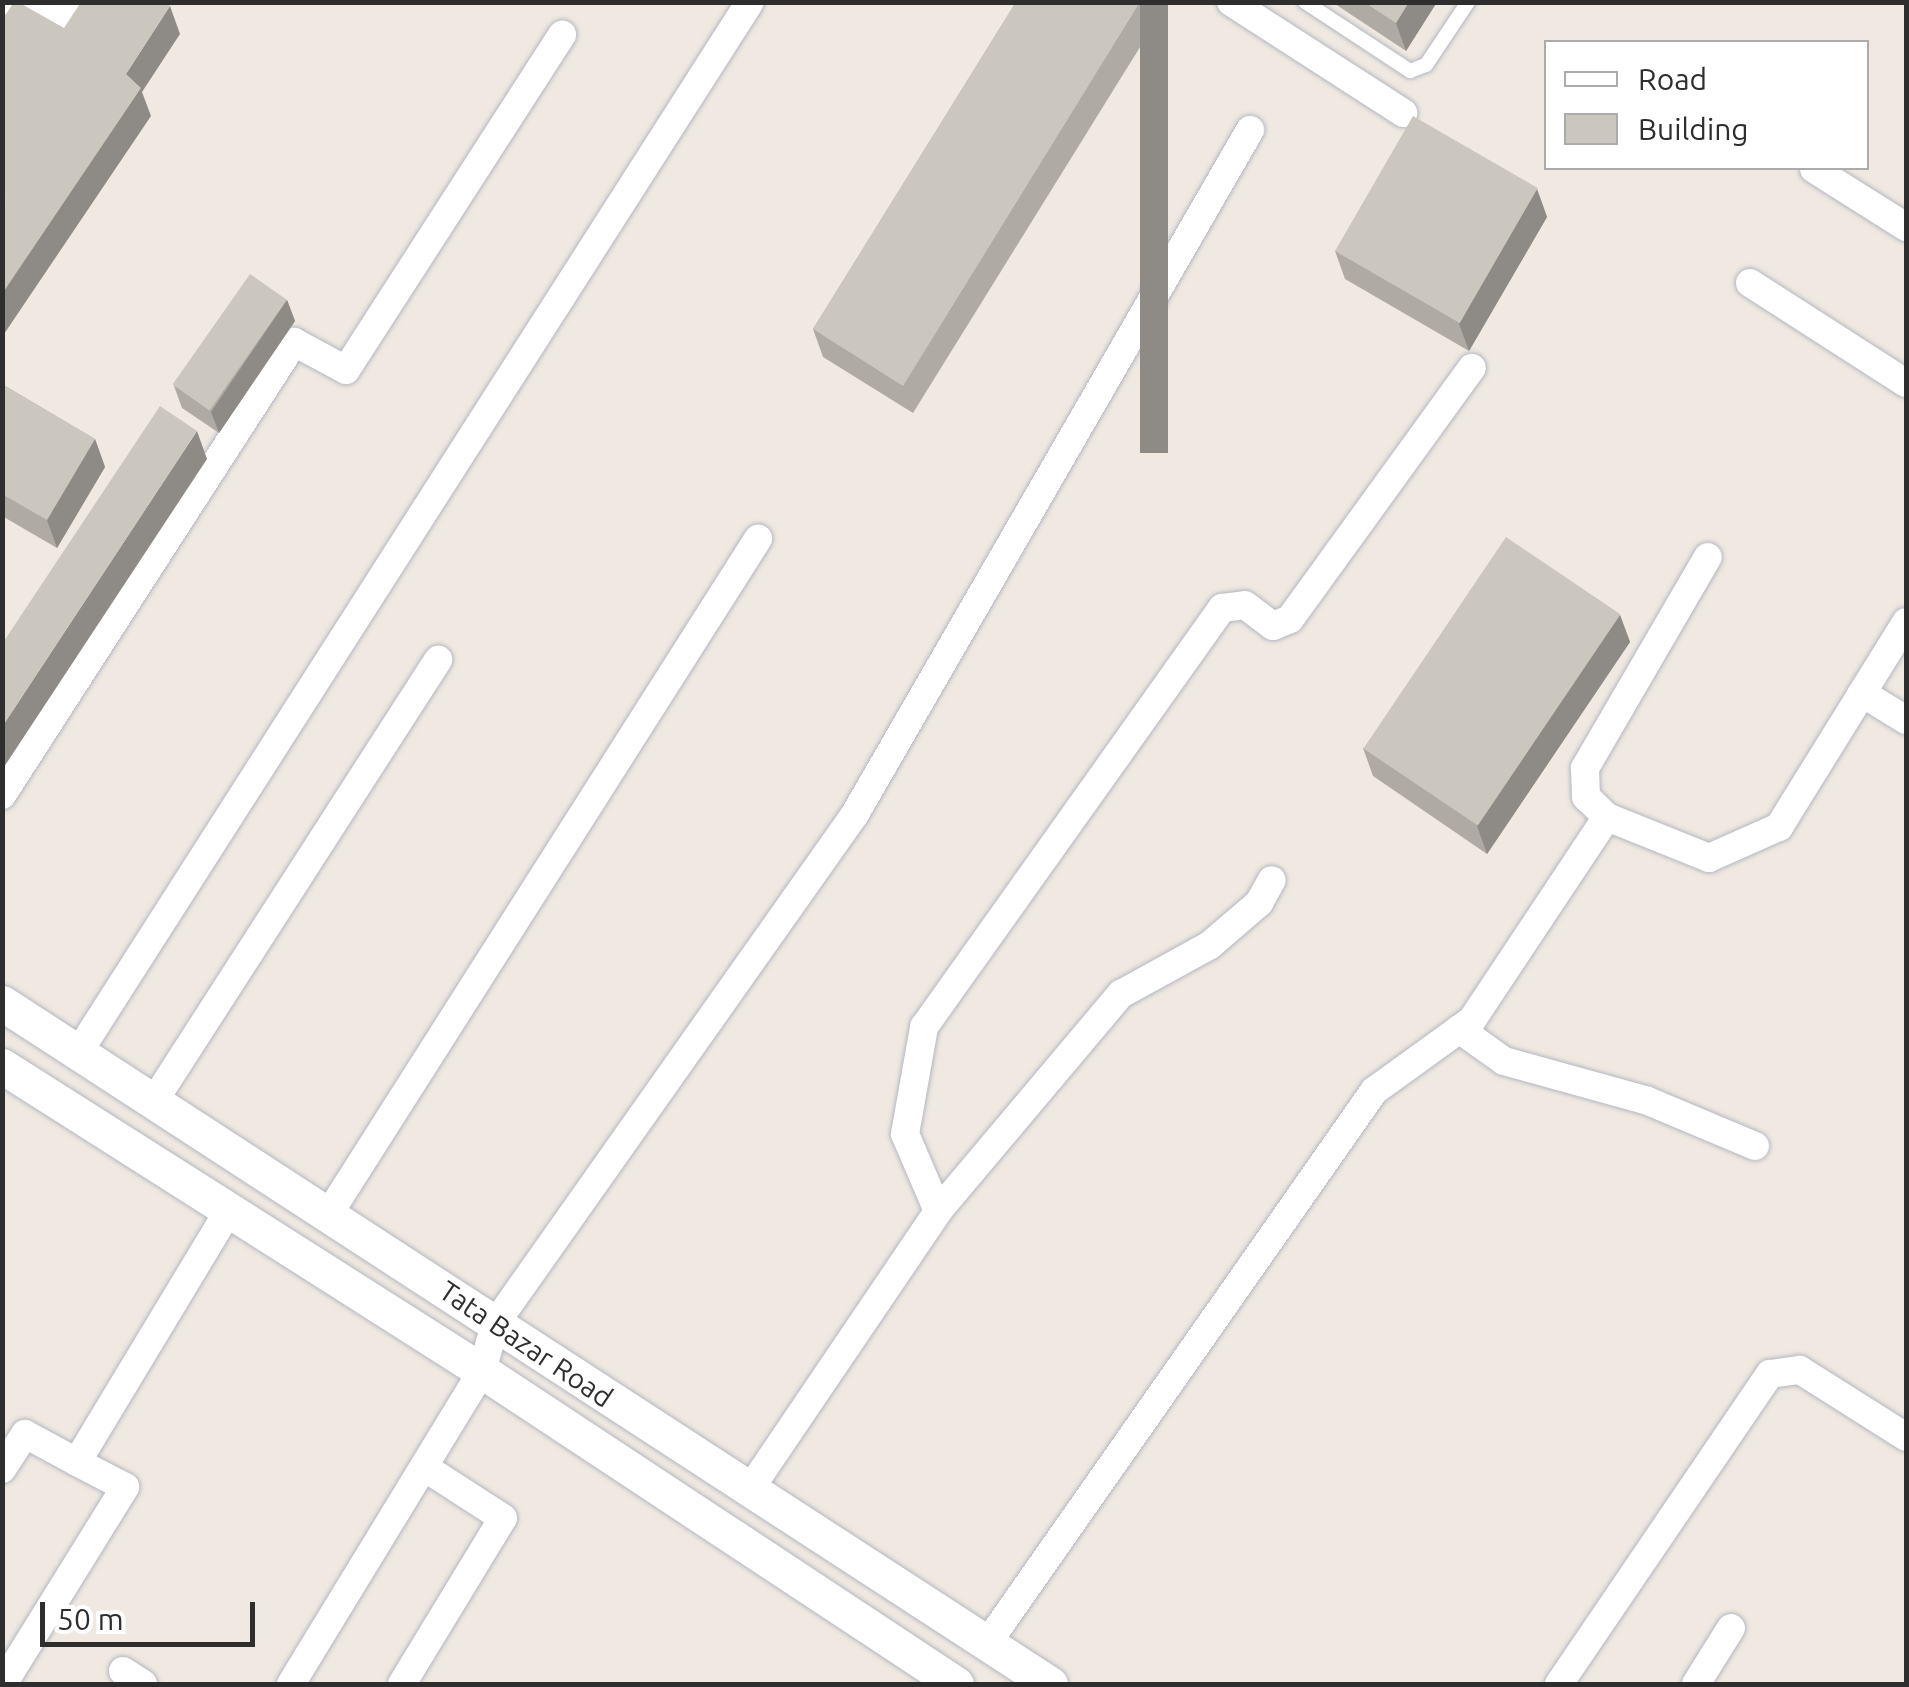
<!DOCTYPE html>
<style>
body{margin:0}
#map{position:relative;width:1909px;height:1687px;overflow:hidden;background:#efe9e1;font-family:Ubuntu,sans-serif}
div>[style]{position:absolute}
.roads{filter:drop-shadow(0 0 2px #b4b7c1) drop-shadow(0 0 2px #b4b7c1)}
.service>*{height:14px;margin:-7px;padding:0 7px;transform-origin:7px;border-radius:7px;background:#fff}
.minor>*{height:28px;margin:-14px;padding:0 14px;transform-origin:14px;border-radius:14px;background:#fff}
.tertiary>*{height:35px;margin:-17.5px;padding:0 17.5px;transform-origin:17.5px;border-radius:17.5px;background:#fff}
.wall>*{inset:0;background:#afaba4}
.shaded-wall>*{inset:0;background:#8e8b86;transform-origin:0 0}
.building>*{inset:0;background:#cbc7bf;transform-origin:0 0}
span{translate:-50% -50%;white-space:nowrap;text-align:center;line-height:1.15;-webkit-text-stroke:9px #fff;paint-order:stroke}
.street-label{font-size:28px;color:#2e2e2e}
.frame{position:absolute;inset:0;border:5px solid #2e2e2e;pointer-events:none}
.legend{position:absolute;left:1544px;top:40px;width:325px;height:130px;box-sizing:border-box;background:#fff;border:2px solid #ababab;margin:0;padding:12px 18px;list-style:none;font-size:30px;color:#2e2e2e}
.legend li{display:flex;align-items:center;gap:20px;height:50px}
.legend b{width:50px;border:2px solid #ababab}
.scale{position:absolute;left:40px;top:1602px;width:215px;height:45px;box-sizing:border-box;border:5px solid #2e2e2e;border-top:0;padding-left:12px;font-size:30px;line-height:35px;white-space:nowrap;color:#2e2e2e;-webkit-text-stroke:8px #fff;paint-order:stroke}
</style>
<div id="map">
<div class="roads">
<div class="service">
<div style="left:1305px;top:2px;width:126px;rotate:33.3deg"></div>
<div style="left:1410px;top:71px;width:17px;rotate:-21deg"></div>
<div style="left:1426px;top:65px;width:76px;rotate:-56.3deg"></div>
</div>
<div class="minor">
<div style="left:12px;top:2px;width:58px;rotate:19.1deg"></div>
<div style="left:67px;top:21px;width:31px;rotate:-37deg"></div>
<div style="left:1231px;top:2px;width:205px;rotate:32.8deg"></div>
<div style="left:1814px;top:169px;width:109px;rotate:32.2deg"></div>
<div style="left:1750px;top:283px;width:185px;rotate:32.7deg"></div>
<div style="left:1862px;top:693px;width:52px;rotate:31.5deg"></div>
<div style="left:2px;top:795px;width:539px;rotate:-57.19deg"></div>
<div style="left:294px;top:342px;width:59px;rotate:28.3deg"></div>
<div style="left:346px;top:370px;width:399px;rotate:-57.2deg"></div>
<div style="left:1607px;top:817px;width:110px;rotate:21.9deg"></div>
<div style="left:1709px;top:858px;width:77px;rotate:-23.9deg"></div>
<div style="left:1779px;top:827px;width:241px;rotate:-58.2deg"></div>
<div style="left:1459px;top:1029px;width:55px;rotate:35.4deg"></div>
<div style="left:1504px;top:1061px;width:149px;rotate:15.5deg"></div>
<div style="left:1648px;top:1101px;width:116px;rotate:22.8deg"></div>
<div style="left:78px;top:1053px;width:1247px;rotate:-57.41deg"></div>
<div style="left:154px;top:1101px;width:525px;rotate:-57.22deg"></div>
<div style="left:938px;top:1211px;width:284px;rotate:-49.9deg"></div>
<div style="left:1121px;top:994px;width:102px;rotate:-28.8deg"></div>
<div style="left:1210px;top:945px;width:65px;rotate:-40.6deg"></div>
<div style="left:1259px;top:903px;width:26px;rotate:-61deg"></div>
<div style="left:330px;top:1212px;width:798px;rotate:-57.55deg"></div>
<div style="left:2px;top:1469px;width:42px;rotate:-56.7deg"></div>
<div style="left:25px;top:1434px;width:59px;rotate:28.3deg"></div>
<div style="left:77px;top:1462px;width:294px;rotate:-58.9deg"></div>
<div style="left:748px;top:1492px;width:339px;rotate:-55.9deg"></div>
<div style="left:938px;top:1211px;width:84px;rotate:-113.2deg"></div>
<div style="left:905px;top:1134px;width:109px;rotate:-79.9deg"></div>
<div style="left:924px;top:1027px;width:514px;rotate:-54.58deg"></div>
<div style="left:1222px;top:608px;width:23px;rotate:-7deg"></div>
<div style="left:1245px;top:605px;width:35px;rotate:37deg"></div>
<div style="left:1273px;top:626px;width:18px;rotate:-22deg"></div>
<div style="left:1290px;top:619px;width:310px;rotate:-54.1deg"></div>
<div style="left:986px;top:1645px;width:676px;rotate:-54.99deg"></div>
<div style="left:1374px;top:1091px;width:121px;rotate:-35.9deg"></div>
<div style="left:1472px;top:1020px;width:244px;rotate:-56.4deg"></div>
<div style="left:1607px;top:817px;width:29px;rotate:-136deg"></div>
<div style="left:1586px;top:797px;width:29px;rotate:-92deg"></div>
<div style="left:1585px;top:768px;width:244px;rotate:-59.8deg"></div>
<div style="left:123px;top:1671px;width:24px;rotate:33deg"></div>
<div style="left:3px;top:1684px;width:232px;rotate:-58.2deg"></div>
<div style="left:125px;top:1487px;width:54px;rotate:-152.5deg"></div>
<div style="left:291px;top:1684px;width:367px;rotate:-58.6deg"></div>
<div style="left:482px;top:1371px;width:49px;rotate:-74.5deg"></div>
<div style="left:495px;top:1324px;width:624px;rotate:-54.78deg"></div>
<div style="left:855px;top:814px;width:790px;rotate:-59.99deg"></div>
<div style="left:402px;top:1684px;width:194px;rotate:-58.7deg"></div>
<div style="left:503px;top:1518px;width:94px;rotate:-147.2deg"></div>
<div style="left:1559px;top:1684px;width:375px;rotate:-55.8deg"></div>
<div style="left:1770px;top:1374px;width:30px;rotate:-8deg"></div>
<div style="left:1800px;top:1370px;width:125px;rotate:32.3deg"></div>
<div style="left:1696px;top:1684px;width:66px;rotate:-58deg"></div>
</div>
<div class="tertiary">
<div style="left:2px;top:1003px;width:1250px;rotate:33.02deg"></div>
<div style="left:2px;top:1066px;width:569px;rotate:32.43deg"></div>
<div style="left:482px;top:1371px;width:568px;rotate:33.44deg"></div>
</div>
</div>
<div class="wall">
<div style="clip-path:polygon(1016px 2px,1168px 2px,913px 413px,823px 357px,813px 329px)"></div>
<div style="clip-path:polygon(1332px 2px,1437px 2px,1406px 51px)"></div>
<div style="clip-path:polygon(1537px 189px,1547px 217px,1469px 351px,1345px 279px,1335px 251px)"></div>
<div style="clip-path:polygon(287px 300px,295px 321px,219px 433px,182px 408px,174px 386px)"></div>
<div style="clip-path:polygon(2px 384px,95px 439px,105px 467px,57px 548px,2px 516px)"></div>
<div style="clip-path:polygon(1620px 615px,1630px 642px,1487px 854px,1373px 776px,1363px 748px)"></div>
</div>
<div class="shaded-wall">
<div style="left:1140px;top:2px;width:28px;height:451px"></div>
<div style="clip-path:polygon(1409px 2px,1437px 2px,1406px 51px,1396px 23px)"></div>
<div style="clip-path:polygon(170px 6px,180px 34px,142px 92px,151px 116px,2px 337px,2px 294px,126px 74px)"></div>
<div style="clip-path:polygon(1537px 189px,1547px 217px,1469px 351px,1459px 324px)"></div>
<div style="clip-path:polygon(287px 300px,295px 321px,219px 433px,211px 412px)"></div>
<div style="clip-path:polygon(197px 431px,207px 459px,2px 770px,2px 727px)"></div>
<div style="clip-path:polygon(95px 439px,105px 467px,57px 548px,47px 520px)"></div>
<div style="clip-path:polygon(1620px 615px,1630px 642px,1487px 854px,1477px 826px)"></div>
</div>
<div class="building">
<div style="clip-path:polygon(14px 2px,18px 2px,64px 28px,81px 2px,164px 2px,170px 6px,126px 74px,141px 88px,2px 294px,2px 205px,8px 197px,2px 204px,2px 20px)"></div>
<div style="clip-path:polygon(1016px 2px,1140px 2px,903px 386px,813px 329px)"></div>
<div style="clip-path:polygon(1364px 2px,1409px 2px,1396px 23px)"></div>
<div style="left:1413px;top:116px;width:144px;height:156px;rotate:30deg"></div>
<div style="left:250px;top:274px;width:45px;height:135px;rotate:35deg"></div>
<div style="clip-path:polygon(2px 384px,95px 439px,47px 520px,2px 494px)"></div>
<div style="clip-path:polygon(160px 406px,197px 431px,2px 727px,2px 644px)"></div>
<div style="left:1506px;top:537px;width:138px;height:255px;rotate:34deg"></div>
</div>
<div class="street-label">
<span style="left:526px;top:1344px;rotate:34deg">Tata Bazar Road</span>
</div>
<div class="frame"></div>
<ul class="legend">
<li><b style="height:12px;background:#fff"></b>Road</li>
<li><b style="height:28px;background:#cbc7bf"></b>Building</li>
</ul>
<div class="scale">50 m</div>
</div>
